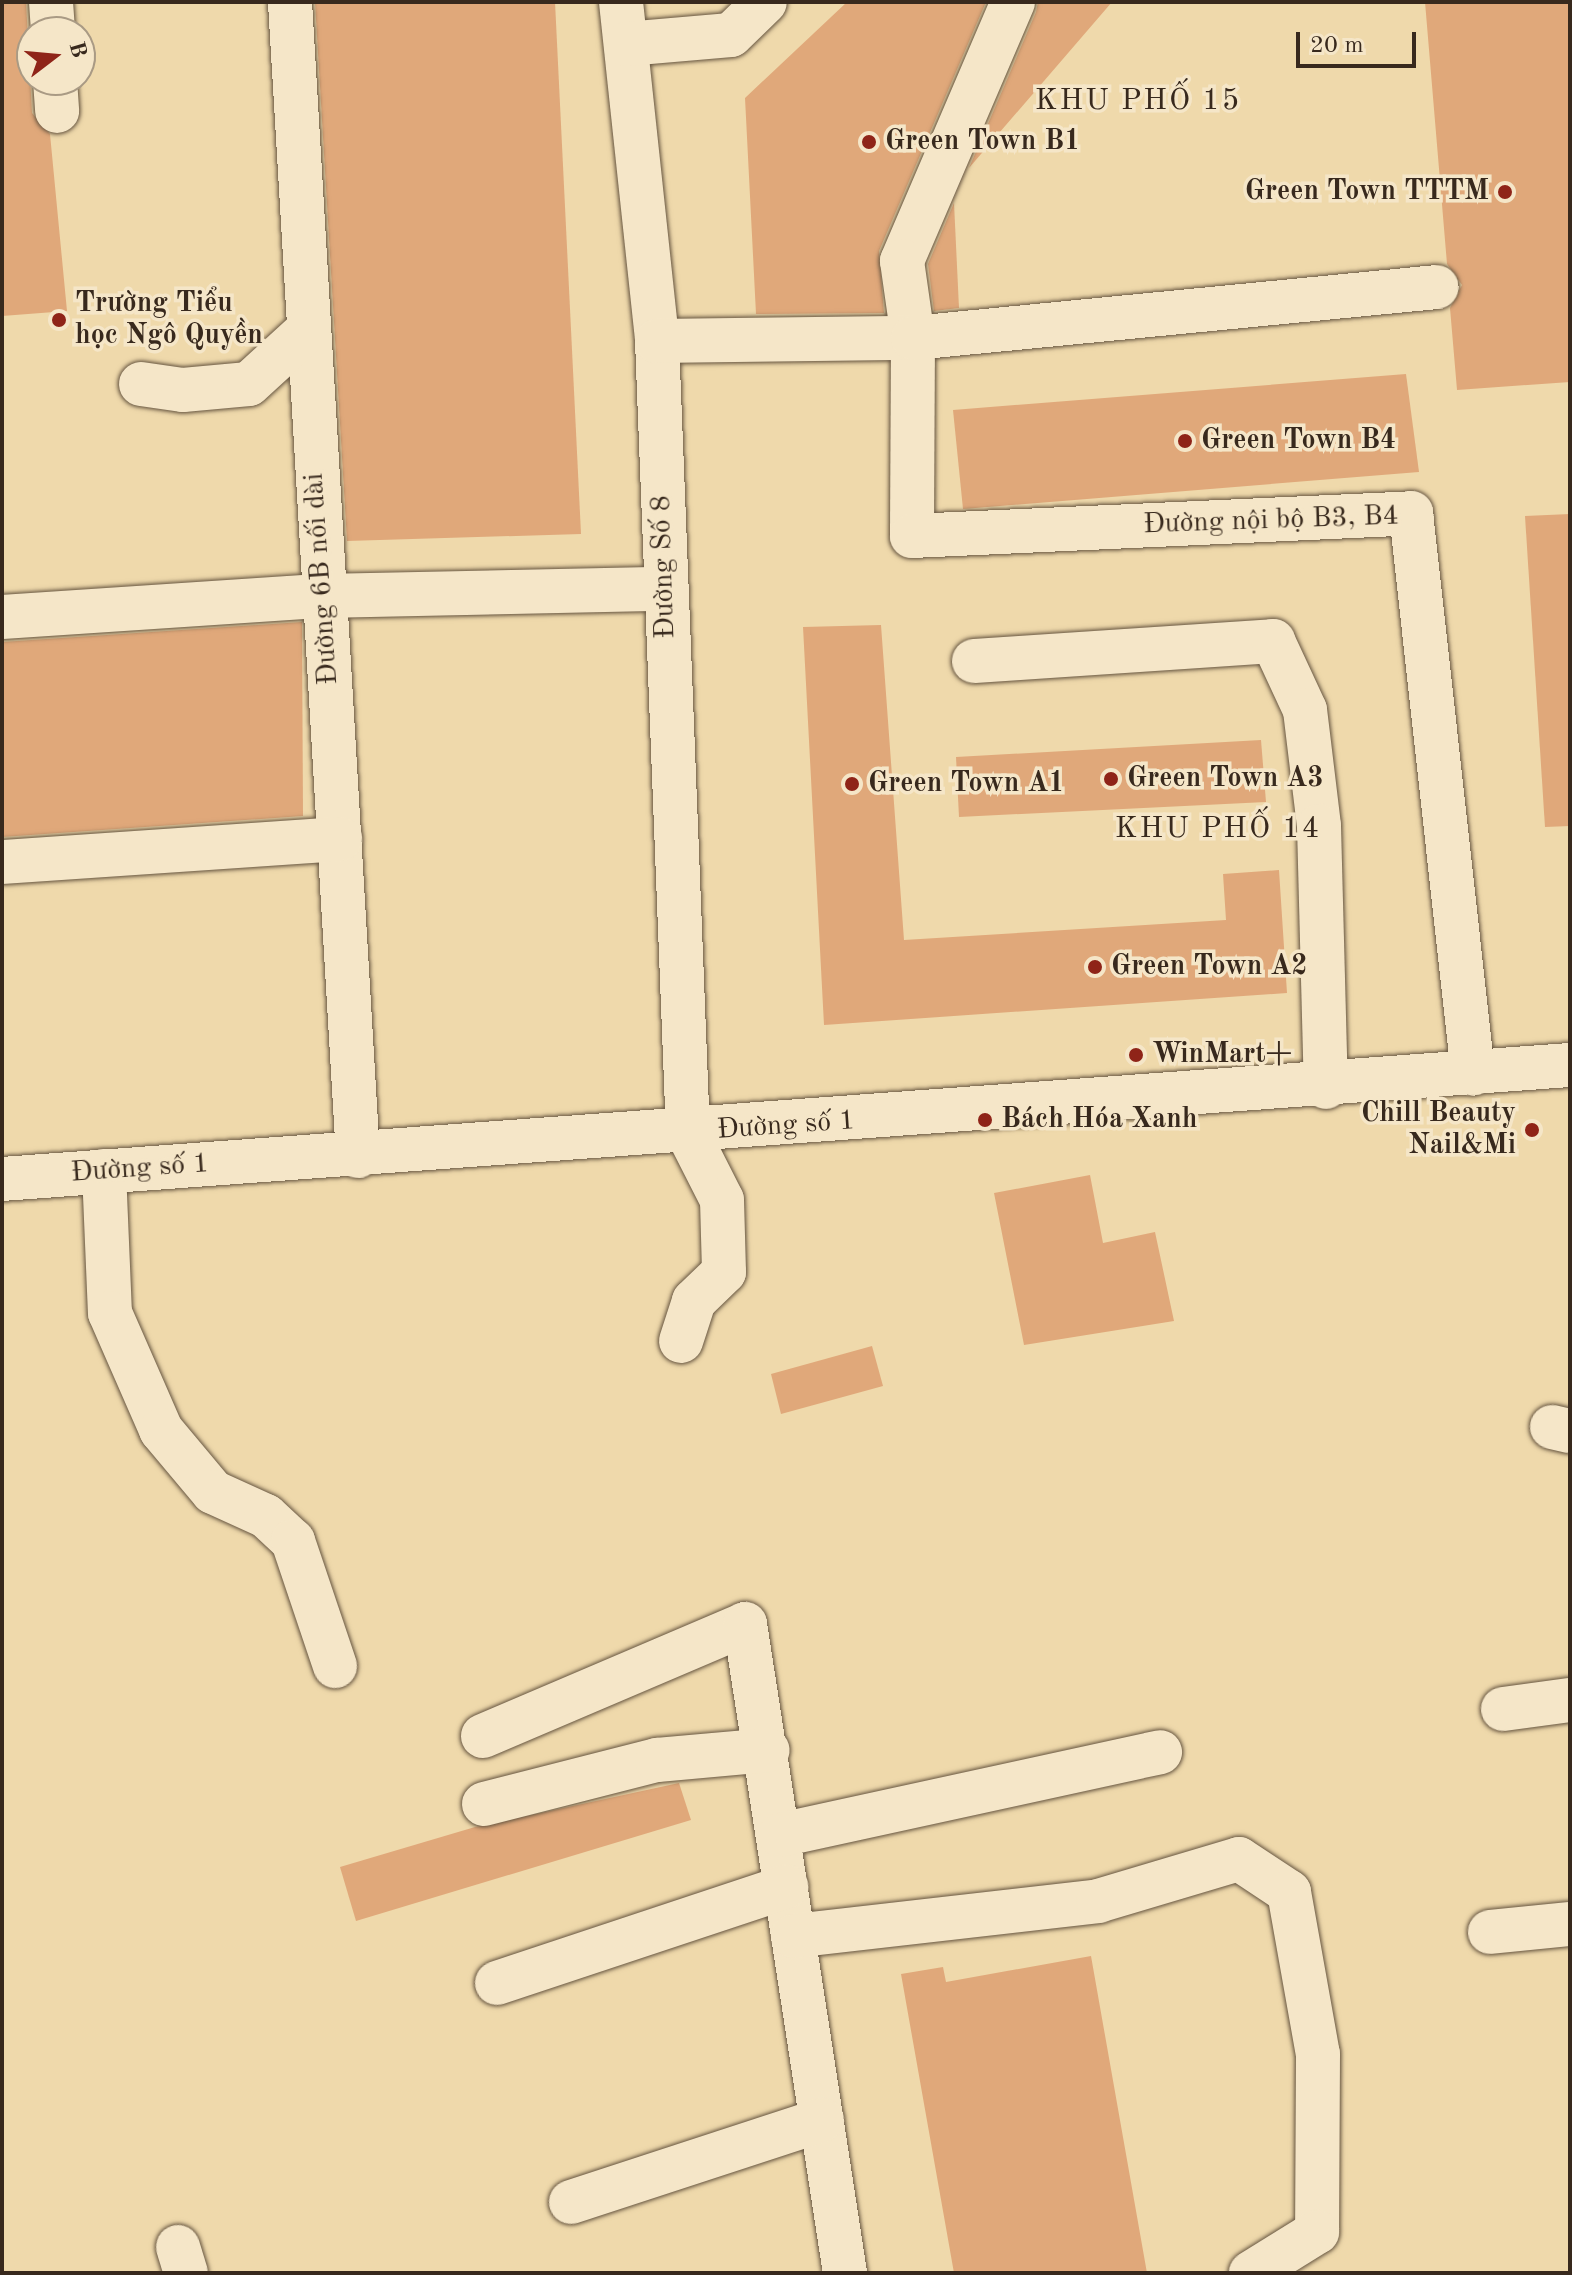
<!DOCTYPE html>
<meta charset="utf-8">
<style>
body{margin:0}
#map{position:relative;width:1572px;height:2275px;overflow:hidden;background:#efd9ab;font-family:"Old Standard TT",serif}
div>[style]{position:absolute}
[style*='--x']{left:calc(var(--x)*1px);top:calc(var(--y)*1px);width:calc(var(--w)*1px);rotate:calc(var(--a)*1deg)}
.building>*{inset:0;background:#e0a87a}
.roads{filter:drop-shadow(0 0 2px #665540) drop-shadow(0 0 2px #665540)}
.minor>*{height:44px;margin:-22px;padding:0 22px;transform-origin:22px;border-radius:22px;background:#f5e6c8}
.dots>*{width:22px;height:22px;translate:-50% -50%;box-sizing:border-box;border:4px solid #f5e6c8;border-radius:50%}
span{translate:-50% -50%;white-space:nowrap;text-align:center;line-height:1.15;-webkit-text-stroke:7px #f5e6c8;paint-order:stroke}
.poi-label{font-size:28px;color:#38291d;font-weight:700}
.left{translate:0 -50%;text-align:left}
.right{translate:-100% -50%;text-align:right}
.street-label{font-size:28px;color:#38291d}
.neighbourhood-label{font-size:30px;color:#38291d;letter-spacing:2px}
.frame{position:absolute;inset:0;border:4px solid #38291d;pointer-events:none}
.north{position:absolute;left:16px;top:16px;width:80px;height:80px;box-sizing:border-box;background:#f5e6c8;border:2px solid #a99a84;border-radius:50%;rotate:74deg;font-size:22px;font-weight:700;line-height:32px;text-align:center;color:#38291d}
.north::after{content:'';display:block;margin:auto;width:28px;height:36px;background:#8f2418;clip-path:polygon(50% 0,100% 100%,50% 72%,0 100%)}
.scale{position:absolute;left:1296px;top:32px;width:120px;height:36px;box-sizing:border-box;border:4px solid #38291d;border-top:0;padding-left:10px;font-size:24px;line-height:28px;white-space:nowrap;color:#38291d;-webkit-text-stroke:6px #f5e6c8;paint-order:stroke}
</style>
<div id="map">
<div class="building">
<i style="clip-path:polygon(2px 2px,26px 2px,32px 113px,50px 134px,67px 311px,2px 316px)"></i>
<i style="clip-path:polygon(315px 2px,555px 2px,581px 534px,347px 541px)"></i>
<i style="clip-path:polygon(847px 2px,986px 2px,879px 251px,884px 313px,756px 314px,745px 98px)"></i>
<i style="clip-path:polygon(1038px 2px,1112px 2px,969px 168px,1036px 12px)"></i>
<i style="clip-path:polygon(1425px 2px,1570px 2px,1570px 382px,1457px 390px,1450px 308px,1462px 285px,1447px 264px)"></i>
<i style="clip-path:polygon(954px 203px,959px 308px,934px 311px,928px 264px)"></i>
<i style="clip-path:polygon(1406px 374px,1419px 472px,963px 509px,953px 410px)"></i>
<i style="clip-path:polygon(1570px 514px,1570px 826px,1545px 827px,1525px 516px)"></i>
<i style="clip-path:polygon(302px 622px,303px 816px,2px 837px,2px 642px)"></i>
<i style="clip-path:polygon(881px 625px,904px 940px,1226px 920px,1223px 874px,1279px 870px,1287px 993px,824px 1025px,803px 627px)"></i>
<i style="clip-path:polygon(1261px 740px,1266px 802px,959px 817px,956px 757px)"></i>
<i style="clip-path:polygon(1090px 1175px,1103px 1243px,1155px 1232px,1174px 1321px,1024px 1345px,994px 1193px)"></i>
<i style="clip-path:polygon(872px 1346px,883px 1386px,781px 1414px,771px 1374px)"></i>
<i style="clip-path:polygon(679px 1783px,691px 1820px,356px 1921px,340px 1867px,475px 1827px)"></i>
<i style="clip-path:polygon(1091px 1956px,1147px 2273px,954px 2273px,901px 1974px,943px 1967px,946px 1982px)"></i>
</div>
<div class="roads">
<div class="minor">
<i style="--x:51;--y:2;--w:30;--a:86"></i>
<i style="--x:290;--y:2;--w:1156;--a:86.63"></i>
<i style="--x:621;--y:2;--w:341;--a:83.9"></i>
<i style="--x:657;--y:341;--w:793;--a:87.76"></i>
<i style="--x:688;--y:1133;--w:75;--a:63.1"></i>
<i style="--x:722;--y:1200;--w:72;--a:88.4"></i>
<i style="--x:724;--y:1272;--w:42;--a:136"></i>
<i style="--x:694;--y:1301;--w:42;--a:108"></i>
<i style="--x:1013;--y:2;--w:282;--a:113.2"></i>
<i style="--x:902;--y:261;--w:78;--a:81.9"></i>
<i style="--x:913;--y:338;--w:198;--a:90.3"></i>
<i style="--x:912;--y:536;--w:500;--a:-2.6"></i>
<i style="--x:1411;--y:513;--w:564;--a:83.69"></i>
<i style="--x:626;--y:44;--w:105;--a:-4.9"></i>
<i style="--x:731;--y:35;--w:47;--a:-44.1"></i>
<i style="--x:55;--y:80;--w:31;--a:86"></i>
<i style="--x:657;--y:341;--w:256;--a:-0.7"></i>
<i style="--x:913;--y:338;--w:526;--a:-5.56"></i>
<i style="--x:141;--y:384;--w:42;--a:8.1"></i>
<i style="--x:183;--y:390;--w:66;--a:-5.2"></i>
<i style="--x:249;--y:384;--w:80;--a:-42.5"></i>
<i style="--x:2;--y:617;--w:321;--a:-3.8"></i>
<i style="--x:322;--y:596;--w:342;--a:-1.2"></i>
<i style="--x:974;--y:661;--w:300;--a:-3.8"></i>
<i style="--x:1273;--y:641;--w:76;--a:65.1"></i>
<i style="--x:1305;--y:710;--w:117;--a:83.1"></i>
<i style="--x:1319;--y:826;--w:261;--a:88.5"></i>
<i style="--x:2;--y:862;--w:339;--a:-3.9"></i>
<i style="--x:104;--y:1171;--w:142;--a:87.6"></i>
<i style="--x:110;--y:1313;--w:128;--a:66.4"></i>
<i style="--x:161;--y:1430;--w:81;--a:50"></i>
<i style="--x:213;--y:1492;--w:58;--a:24.4"></i>
<i style="--x:266;--y:1516;--w:37;--a:43"></i>
<i style="--x:293;--y:1541;--w:132;--a:71.4"></i>
<i style="--x:2;--y:1179;--w:1572;--a:-4.16"></i>
<i style="--x:1552;--y:1427;--w:18;--a:13"></i>
<i style="--x:1503;--y:1709;--w:68;--a:-7.7"></i>
<i style="--x:483;--y:1736;--w:285;--a:-23.1"></i>
<i style="--x:745;--y:1624;--w:657;--a:81.24"></i>
<i style="--x:484;--y:1804;--w:179;--a:-14.3"></i>
<i style="--x:657;--y:1760;--w:111;--a:-5.1"></i>
<i style="--x:780;--y:1835;--w:389;--a:-12.3"></i>
<i style="--x:1490;--y:1932;--w:80;--a:-5.7"></i>
<i style="--x:793;--y:1936;--w:307;--a:-6.5"></i>
<i style="--x:1098;--y:1901;--w:147;--a:-16.6"></i>
<i style="--x:1239;--y:1859;--w:60;--a:33.4"></i>
<i style="--x:1289;--y:1892;--w:165;--a:79.9"></i>
<i style="--x:1318;--y:2054;--w:178;--a:90.3"></i>
<i style="--x:1317;--y:2232;--w:78;--a:148.2"></i>
<i style="--x:497;--y:1983;--w:305;--a:-18.4"></i>
<i style="--x:571;--y:2202;--w:264;--a:-18.1"></i>
<i style="--x:178;--y:2247;--w:27;--a:73"></i>
</div>
</div>
<div class="dots">
<i style="left:869px;top:142px;background:#8f2418"></i>
<i style="left:1505px;top:192px;background:#8f2418"></i>
<i style="left:59px;top:320px;background:#8f2418"></i>
<i style="left:1185px;top:441px;background:#8f2418"></i>
<i style="left:1111px;top:779px;background:#8f2418"></i>
<i style="left:852px;top:784px;background:#8f2418"></i>
<i style="left:1095px;top:967px;background:#8f2418"></i>
<i style="left:1136px;top:1055px;background:#8f2418"></i>
<i style="left:985px;top:1120px;background:#8f2418"></i>
<i style="left:1532px;top:1130px;background:#8f2418"></i>
</div>
<div class="poi-label">
<span class="left" style="left:885px;top:142px">Green Town B1</span>
<span class="right" style="left:1489px;top:192px">Green Town TTTM</span>
<span class="left" style="left:75px;top:320px">Trường Tiểu<br>học Ngô Quyền</span>
<span class="left" style="left:1201px;top:441px">Green Town B4</span>
<span class="left" style="left:1127px;top:779px">Green Town A3</span>
<span class="left" style="left:868px;top:784px">Green Town A1</span>
<span class="left" style="left:1111px;top:967px">Green Town A2</span>
<span class="left" style="left:1152px;top:1055px">WinMart+</span>
<span class="right" style="left:1516px;top:1130px">Chill Beauty<br>Nail&amp;Mi</span>
<span class="left" style="left:1001px;top:1120px">Bách Hóa Xanh</span>
</div>
<div class="street-label">
<span style="left:1271px;top:521px;rotate:-2deg">Đường nội bộ B3, B4</span>
<span style="left:664px;top:567px;rotate:-92deg">Đường Số 8</span>
<span style="left:322px;top:579px;rotate:-94deg">Đường 6B nối dài</span>
<span style="left:786px;top:1126px;rotate:-4deg">Đường số 1</span>
<span style="left:140px;top:1169px;rotate:-4deg">Đường số 1</span>
</div>
<div class="neighbourhood-label">
<span style="left:1138px;top:101px">KHU PHỐ 15</span>
<span style="left:1218px;top:829px">KHU PHỐ 14</span>
</div>
<div class="frame"></div>
<div class="north">B</div>
<div class="scale">20 m</div>
</div>
